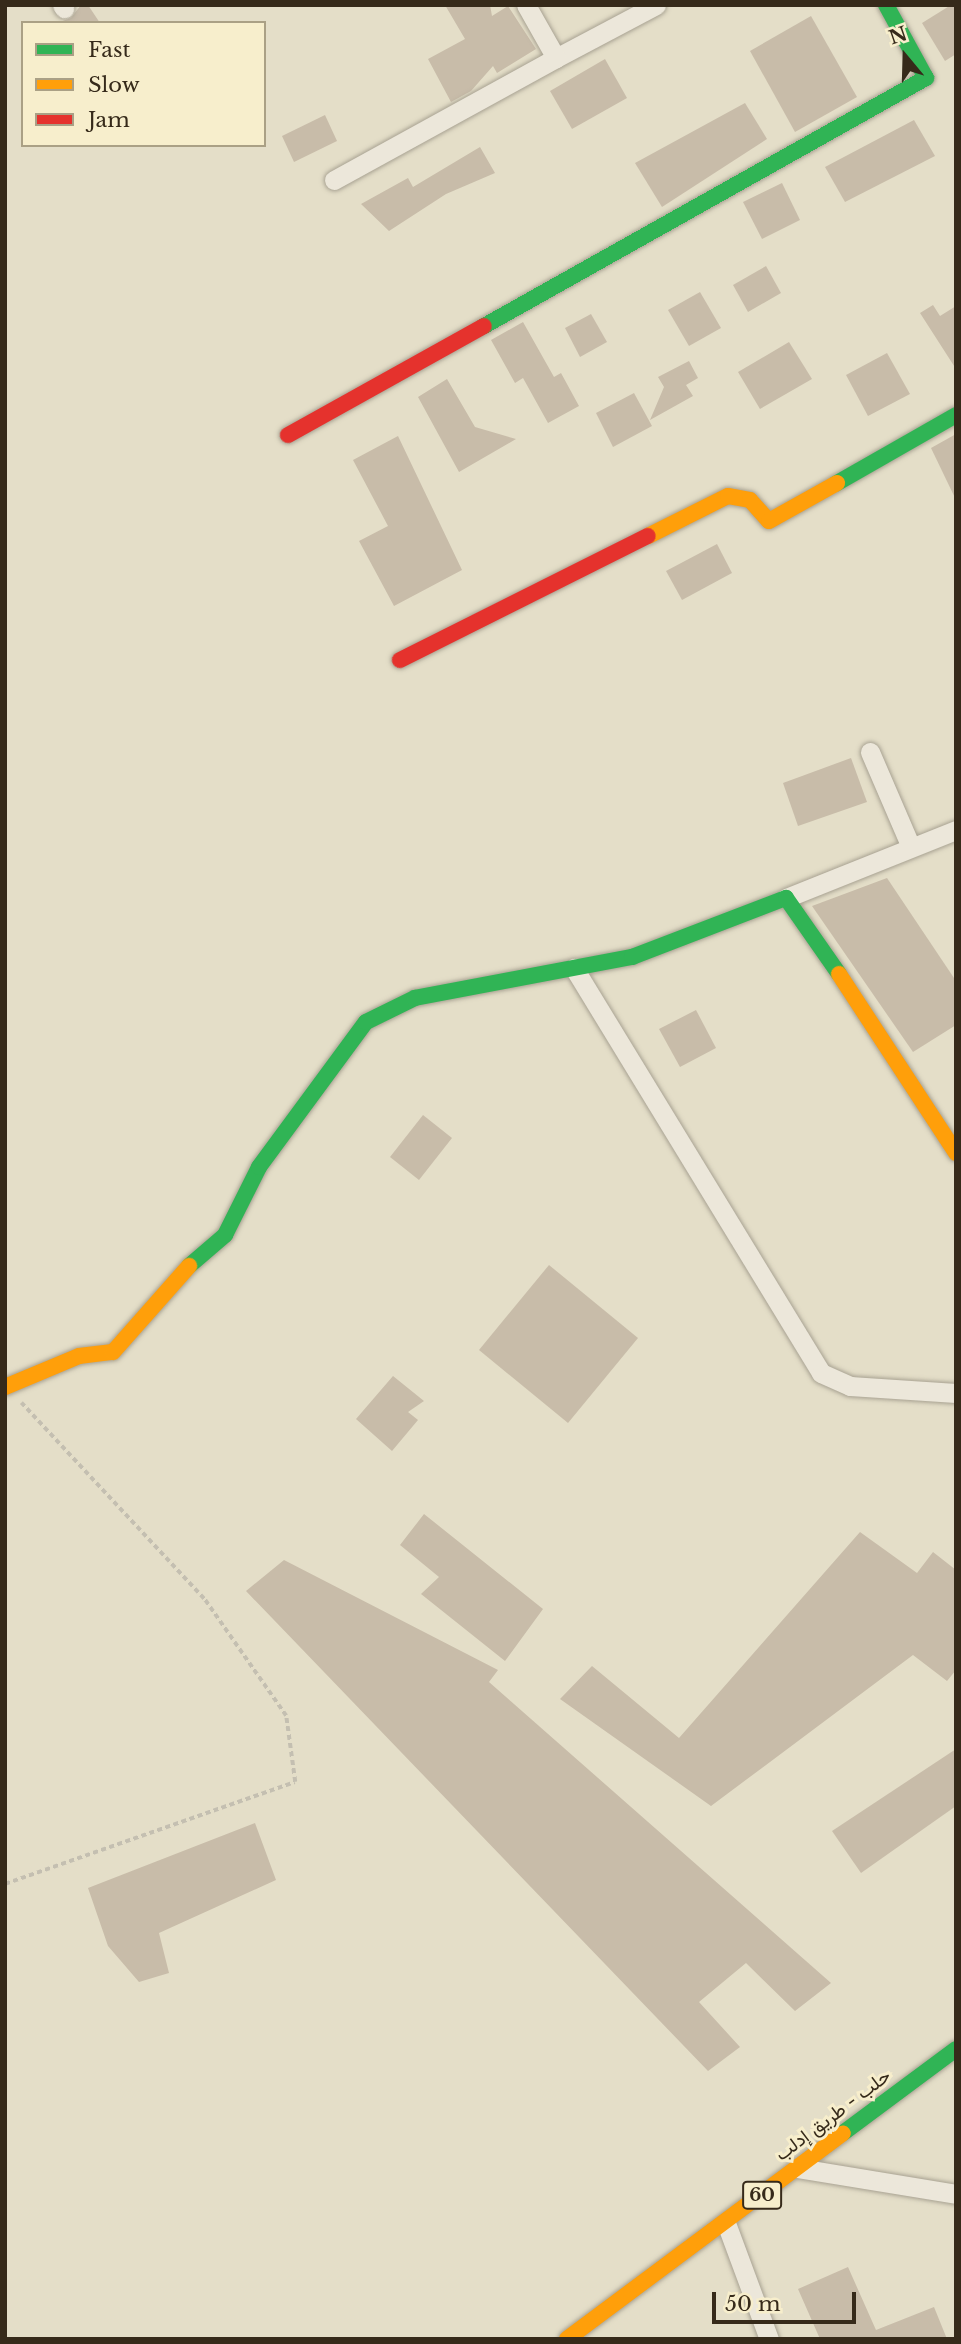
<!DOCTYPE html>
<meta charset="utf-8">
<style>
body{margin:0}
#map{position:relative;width:961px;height:2344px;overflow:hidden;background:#e4dec8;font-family:"Libre Baskerville",Vazirmatn,serif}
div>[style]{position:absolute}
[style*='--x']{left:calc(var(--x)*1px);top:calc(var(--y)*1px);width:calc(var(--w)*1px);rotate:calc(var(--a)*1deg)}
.building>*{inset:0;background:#c8bca9}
.path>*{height:3.5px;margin-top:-1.75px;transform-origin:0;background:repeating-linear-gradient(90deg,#c4bfb1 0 5px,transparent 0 8.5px)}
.roads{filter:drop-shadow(0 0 2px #a8a292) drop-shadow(0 0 2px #a8a292)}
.street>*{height:19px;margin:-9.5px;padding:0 9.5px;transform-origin:9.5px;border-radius:9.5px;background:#ece7da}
.fast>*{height:16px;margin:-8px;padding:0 8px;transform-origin:8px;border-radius:8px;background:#30b455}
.slow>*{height:16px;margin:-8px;padding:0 8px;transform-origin:8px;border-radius:8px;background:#ff9f0a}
.jam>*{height:16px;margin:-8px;padding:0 8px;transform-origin:8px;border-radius:8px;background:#e5322d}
span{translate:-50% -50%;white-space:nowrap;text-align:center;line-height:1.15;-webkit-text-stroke:6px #f7eecc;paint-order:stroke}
.shield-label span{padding:2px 5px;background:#f7eecc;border:2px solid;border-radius:5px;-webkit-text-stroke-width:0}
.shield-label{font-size:18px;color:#362a1a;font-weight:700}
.street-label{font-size:19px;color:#362a1a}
.frame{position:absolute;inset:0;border:7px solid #362a1a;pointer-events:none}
.legend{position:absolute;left:21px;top:21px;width:245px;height:126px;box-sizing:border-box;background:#f7eecc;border:2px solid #aaa085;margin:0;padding:9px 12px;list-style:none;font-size:21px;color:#362a1a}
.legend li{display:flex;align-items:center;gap:14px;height:35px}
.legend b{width:35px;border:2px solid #aaa085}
.north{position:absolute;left:870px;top:21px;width:70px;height:70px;-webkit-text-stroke:5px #f7eecc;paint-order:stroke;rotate:341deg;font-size:19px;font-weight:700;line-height:28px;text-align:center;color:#362a1a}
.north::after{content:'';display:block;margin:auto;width:24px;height:32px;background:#362a1a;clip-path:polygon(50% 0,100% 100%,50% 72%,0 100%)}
.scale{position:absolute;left:712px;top:2292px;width:144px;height:32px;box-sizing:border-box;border:4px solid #362a1a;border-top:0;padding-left:9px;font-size:21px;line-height:24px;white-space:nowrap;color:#362a1a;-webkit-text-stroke:5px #f7eecc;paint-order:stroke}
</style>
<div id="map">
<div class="building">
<i style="clip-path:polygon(81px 5px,88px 5px,100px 23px,57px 23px,71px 18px)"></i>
<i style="clip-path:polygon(445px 5px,490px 5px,492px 16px,508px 6px,536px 49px,497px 73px,493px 66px,471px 91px,451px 102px,428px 59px,465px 39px)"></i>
<i style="clip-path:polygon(951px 5px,956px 5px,956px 54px,945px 61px,922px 23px)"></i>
<i style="clip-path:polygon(811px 16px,857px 97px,795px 132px,750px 51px)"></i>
<i style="clip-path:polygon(605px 59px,627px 98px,572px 129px,550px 91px)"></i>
<i style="clip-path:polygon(745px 103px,767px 139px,662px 207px,635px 163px)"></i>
<i style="clip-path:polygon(325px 115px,337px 141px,294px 162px,282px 136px)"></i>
<i style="clip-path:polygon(914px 120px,935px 156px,845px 202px,825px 167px)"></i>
<i style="clip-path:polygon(480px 147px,495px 173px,446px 194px,389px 231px,361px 204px,408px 178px,413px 187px)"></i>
<i style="clip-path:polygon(782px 183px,800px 220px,762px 239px,743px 202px)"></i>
<i style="clip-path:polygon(766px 266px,781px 293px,748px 312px,733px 285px)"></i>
<i style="clip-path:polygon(700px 292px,721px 328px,689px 346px,668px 310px)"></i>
<i style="clip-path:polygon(933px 305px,940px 316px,956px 306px,956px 369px,920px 313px)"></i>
<i style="clip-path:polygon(591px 314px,607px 342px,580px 357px,565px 328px)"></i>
<i style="clip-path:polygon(523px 322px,554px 377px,561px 373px,579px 406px,548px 423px,523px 378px,515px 383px,491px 340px)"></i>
<i style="clip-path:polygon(789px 342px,812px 379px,760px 409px,738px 372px)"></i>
<i style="clip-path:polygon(887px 353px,910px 394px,868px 416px,846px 375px)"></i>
<i style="clip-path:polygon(689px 361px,698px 378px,686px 385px,693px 396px,650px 420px,664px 387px,658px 377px)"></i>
<i style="clip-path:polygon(447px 379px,475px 427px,516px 439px,459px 472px,418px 397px)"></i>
<i style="clip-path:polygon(634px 393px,652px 426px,613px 447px,596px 413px)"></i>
<i style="clip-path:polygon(956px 434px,956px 500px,931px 448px)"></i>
<i style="clip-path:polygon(398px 436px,462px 570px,394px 606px,359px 541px,388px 526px,353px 460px)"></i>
<i style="clip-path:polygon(717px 544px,732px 573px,682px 600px,666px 571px)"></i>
<i style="clip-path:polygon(851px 758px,867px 802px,798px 826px,783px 783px)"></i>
<i style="clip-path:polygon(887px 878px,956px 981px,956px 1025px,913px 1052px,812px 906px)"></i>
<i style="clip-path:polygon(696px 1010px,716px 1048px,680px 1067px,659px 1029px)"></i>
<i style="clip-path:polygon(423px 1115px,452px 1138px,419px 1180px,390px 1157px)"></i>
<i style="clip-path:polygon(549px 1265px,638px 1338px,568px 1423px,479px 1350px)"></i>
<i style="clip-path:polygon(393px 1376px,424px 1401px,408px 1412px,418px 1420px,392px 1451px,356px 1419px)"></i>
<i style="clip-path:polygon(424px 1514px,543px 1609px,505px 1661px,421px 1594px,439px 1577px,400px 1545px)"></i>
<i style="clip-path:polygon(860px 1532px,917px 1573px,933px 1552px,956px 1570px,956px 1670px,947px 1681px,913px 1655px,711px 1806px,560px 1699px,592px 1666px,679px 1738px)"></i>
<i style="clip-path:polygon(284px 1560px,498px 1670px,489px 1682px,831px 1983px,795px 2011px,746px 1963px,699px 2002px,740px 2047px,708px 2071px,246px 1591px)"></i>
<i style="clip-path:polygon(956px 1749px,956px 1806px,861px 1873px,832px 1831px)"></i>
<i style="clip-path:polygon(255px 1823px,276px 1880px,159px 1933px,169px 1973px,139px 1982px,108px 1946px,88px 1888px)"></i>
<i style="clip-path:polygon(848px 2267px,876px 2330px,934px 2307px,947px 2339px,820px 2339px,798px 2289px)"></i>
</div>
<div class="path">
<i style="--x:5;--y:1884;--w:307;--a:-19.4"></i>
<i style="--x:295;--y:1782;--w:67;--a:-97.8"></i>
<i style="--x:286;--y:1716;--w:143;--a:-125"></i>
<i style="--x:204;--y:1599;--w:268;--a:-133"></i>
</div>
<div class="roads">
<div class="street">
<i style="--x:62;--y:5;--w:4;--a:56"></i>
<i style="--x:556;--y:58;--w:113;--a:-27.9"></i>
<i style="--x:334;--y:180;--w:253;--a:-28.8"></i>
<i style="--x:556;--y:58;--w:61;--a:-119.5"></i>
<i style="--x:870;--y:752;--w:101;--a:66.7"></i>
<i style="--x:786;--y:898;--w:183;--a:-21.8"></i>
<i style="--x:574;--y:968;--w:474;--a:58.6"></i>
<i style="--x:821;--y:1373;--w:32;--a:24"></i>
<i style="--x:850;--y:1386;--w:106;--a:3.8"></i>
<i style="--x:798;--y:2168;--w:160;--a:9.3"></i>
<i style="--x:726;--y:2223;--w:124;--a:69.7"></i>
</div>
<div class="fast">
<i style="--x:484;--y:326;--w:507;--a:-29.3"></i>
<i style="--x:926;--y:78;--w:83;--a:-118.7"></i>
<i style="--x:837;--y:483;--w:137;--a:-29.7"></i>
<i style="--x:189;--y:1266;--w:48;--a:-40.7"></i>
<i style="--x:225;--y:1235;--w:76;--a:-63.4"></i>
<i style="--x:259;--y:1167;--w:180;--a:-53.6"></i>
<i style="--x:366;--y:1022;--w:55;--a:-26.1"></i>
<i style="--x:415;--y:998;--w:221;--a:-10.7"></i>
<i style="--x:632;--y:957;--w:165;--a:-21"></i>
<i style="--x:786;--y:898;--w:93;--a:55.1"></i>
<i style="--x:843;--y:2133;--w:141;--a:-36.6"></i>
</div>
<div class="slow">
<i style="--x:648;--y:536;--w:89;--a:-26.6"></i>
<i style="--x:728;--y:496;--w:22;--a:10"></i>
<i style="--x:750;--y:500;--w:28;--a:48"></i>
<i style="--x:769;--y:521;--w:78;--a:-29.2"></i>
<i style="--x:839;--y:974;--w:214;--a:56.8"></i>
<i style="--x:5;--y:1387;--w:80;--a:-22.7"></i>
<i style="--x:79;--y:1356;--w:34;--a:-7"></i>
<i style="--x:113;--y:1352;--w:115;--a:-48.5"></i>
<i style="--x:567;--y:2339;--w:344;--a:-36.7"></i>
</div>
<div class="jam">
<i style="--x:288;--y:435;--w:224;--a:-29.1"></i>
<i style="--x:400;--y:660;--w:277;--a:-26.6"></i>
</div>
</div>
<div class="shield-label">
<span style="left:762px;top:2195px">60</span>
</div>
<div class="street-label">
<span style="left:833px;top:2115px;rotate:-37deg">حلب - طريق إدلب</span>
</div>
<div class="frame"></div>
<ul class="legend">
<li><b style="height:9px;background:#30b455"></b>Fast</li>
<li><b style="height:9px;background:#ff9f0a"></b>Slow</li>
<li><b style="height:9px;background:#e5322d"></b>Jam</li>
</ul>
<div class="north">N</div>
<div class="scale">50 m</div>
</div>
